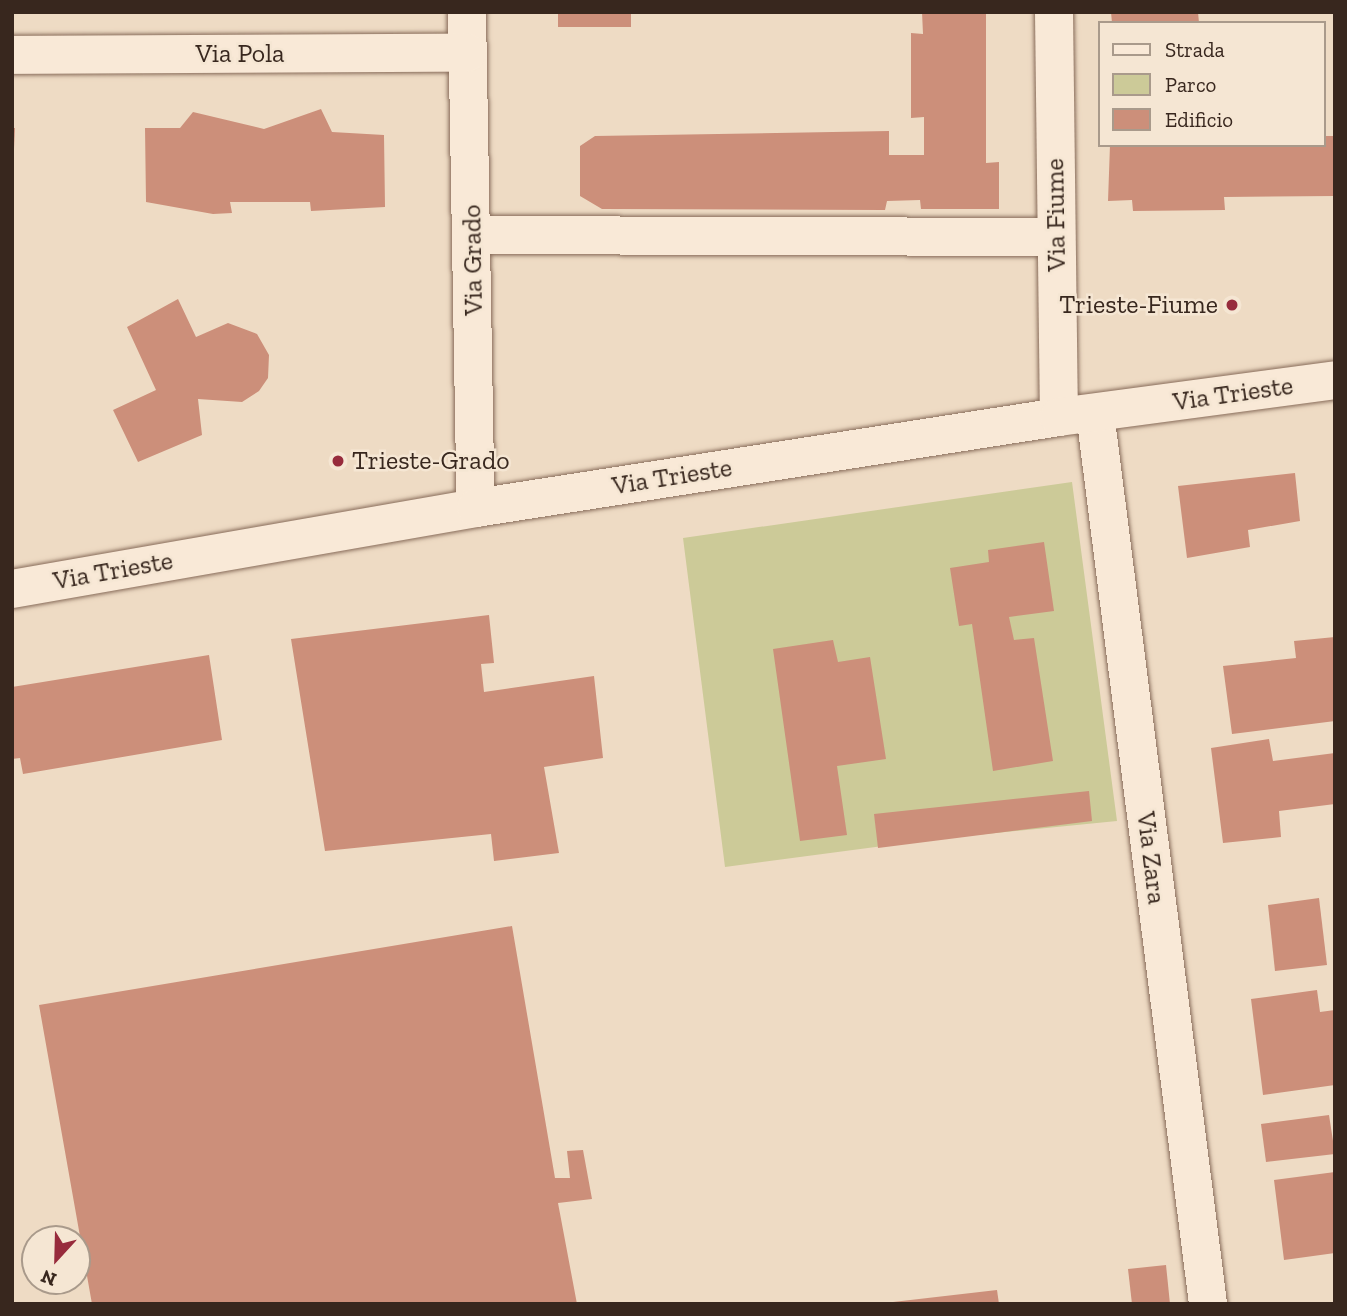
<!DOCTYPE html>
<style>
body{margin:0}
#map{position:relative;width:1347px;height:1316px;overflow:hidden;background:#eedbc4;font-family:"Zilla Slab",serif}
div>[style]{position:absolute}
[style*='--x']{left:calc(var(--x)*1px);top:calc(var(--y)*1px);width:calc(var(--w)*1px);rotate:calc(var(--a)*1deg)}
.green>*{inset:0;background:#ccca98}
.building>*{inset:0;background:#cc8f7a}
.roads{filter:drop-shadow(0 0 2px #886c5a) drop-shadow(0 0 2px #886c5a)}
.minor>*{height:38px;margin:-19px;padding:0 19px;transform-origin:19px;border-radius:19px;background:#f9e9d7}
.tertiary>*{height:38px;margin:-19px;padding:0 19px;transform-origin:19px;border-radius:19px;background:#f9e9d7}
.dots>*{width:19px;height:19px;translate:-50% -50%;box-sizing:border-box;border:4px solid #f5e6d3;border-radius:50%}
span{translate:-50% -50%;white-space:nowrap;text-align:center;line-height:1.15;-webkit-text-stroke:5px #f5e6d3;paint-order:stroke}
.street-label{font-size:26px;color:#38271e}
.poi-label{font-size:26px;color:#38271e}
.right{translate:-100% -50%;text-align:right}
.left{translate:0 -50%;text-align:left}
.frame{position:absolute;inset:0;border:14px solid #38271e;pointer-events:none}
.legend{position:absolute;left:1098px;top:21px;width:228px;height:126px;box-sizing:border-box;background:#f5e6d3;border:2px solid #a99a8b;margin:0;padding:9px 12px;list-style:none;font-size:21px;color:#38271e}
.legend li{display:flex;align-items:center;gap:14px;height:35px}
.legend b{width:35px;border:2px solid #a99a8b}
.north{position:absolute;left:21px;top:1225px;width:70px;height:70px;box-sizing:border-box;background:#f5e6d3;border:2px solid #a99a8b;border-radius:50%;rotate:202deg;font-size:19px;font-weight:700;line-height:28px;text-align:center;color:#38271e}
.north::after{content:'';display:block;margin:auto;width:24px;height:32px;background:#972b3c;clip-path:polygon(50% 0,100% 100%,50% 72%,0 100%)}
</style>
<div id="map">
<div class="green">
<i style="clip-path:polygon(1072px 482px,1117px 821px,936px 839px,725px 867px,683px 538px)"></i>
</div>
<div class="building">
<i style="clip-path:polygon(558px 12px,631px 12px,631px 27px,558px 27px)"></i>
<i style="clip-path:polygon(922px 12px,986px 12px,986px 163px,999px 162px,999px 209px,921px 209px,920px 200px,887px 201px,885px 210px,602px 209px,580px 196px,580px 146px,595px 136px,889px 131px,889px 155px,924px 155px,924px 117px,911px 118px,911px 33px,923px 34px)"></i>
<i style="clip-path:polygon(1111px 12px,1198px 12px,1199px 23px,1112px 23px)"></i>
<i style="clip-path:polygon(321px 109px,332px 132px,384px 135px,385px 207px,311px 211px,310px 202px,230px 202px,232px 213px,213px 214px,146px 202px,145px 128px,180px 128px,193px 112px,264px 129px)"></i>
<i style="clip-path:polygon(12px 128px,15px 128px,12px 190px)"></i>
<i style="clip-path:polygon(1324px 136px,1335px 136px,1335px 196px,1224px 197px,1225px 210px,1133px 211px,1132px 200px,1108px 201px,1110px 145px,1324px 145px)"></i>
<i style="clip-path:polygon(178px 299px,196px 337px,228px 323px,257px 334px,269px 355px,268px 378px,259px 391px,242px 402px,198px 399px,202px 435px,138px 462px,113px 410px,156px 390px,127px 327px)"></i>
<i style="clip-path:polygon(1295px 473px,1300px 521px,1248px 530px,1250px 547px,1187px 558px,1178px 486px)"></i>
<i style="clip-path:polygon(1044px 542px,1054px 611px,1009px 617px,1014px 640px,1034px 638px,1053px 761px,993px 771px,972px 624px,959px 626px,950px 568px,989px 562px,988px 550px)"></i>
<i style="clip-path:polygon(489px 615px,494px 663px,481px 664px,484px 692px,594px 676px,603px 758px,544px 767px,559px 853px,494px 861px,491px 834px,325px 851px,291px 639px)"></i>
<i style="clip-path:polygon(1335px 637px,1335px 721px,1232px 734px,1223px 666px,1296px 658px,1294px 641px)"></i>
<i style="clip-path:polygon(833px 640px,838px 662px,870px 657px,886px 759px,837px 766px,847px 835px,800px 841px,773px 649px)"></i>
<i style="clip-path:polygon(209px 655px,222px 740px,23px 774px,20px 758px,12px 759px,12px 687px)"></i>
<i style="clip-path:polygon(1269px 739px,1273px 761px,1335px 753px,1335px 804px,1279px 811px,1281px 837px,1223px 843px,1211px 748px)"></i>
<i style="clip-path:polygon(1089px 791px,1092px 821px,878px 848px,874px 814px)"></i>
<i style="clip-path:polygon(1319px 898px,1327px 965px,1275px 971px,1268px 905px)"></i>
<i style="clip-path:polygon(512px 926px,555px 1178px,570px 1178px,567px 1151px,583px 1150px,592px 1199px,558px 1203px,577px 1304px,92px 1304px,39px 1005px)"></i>
<i style="clip-path:polygon(1317px 990px,1320px 1012px,1335px 1010px,1335px 1085px,1263px 1095px,1251px 999px)"></i>
<i style="clip-path:polygon(1329px 1115px,1335px 1154px,1266px 1162px,1261px 1124px)"></i>
<i style="clip-path:polygon(1335px 1172px,1335px 1253px,1284px 1260px,1274px 1180px)"></i>
<i style="clip-path:polygon(1166px 1265px,1170px 1304px,1132px 1304px,1128px 1269px)"></i>
<i style="clip-path:polygon(997px 1290px,999px 1304px,893px 1304px,893px 1302px)"></i>
</div>
<div class="roads">
<div class="minor">
<i style="--x:467;--y:12;--w:496;--a:89"></i>
<i style="--x:1054;--y:12;--w:405;--a:89.3"></i>
<i style="--x:12;--y:55;--w:455;--a:-0.3"></i>
<i style="--x:473;--y:235;--w:583;--a:0.2"></i>
<i style="--x:1095;--y:413;--w:898;--a:82.77"></i>
</div>
<div class="tertiary">
<i style="--x:12;--y:589;--w:471;--a:-9.9"></i>
<i style="--x:476;--y:508;--w:590;--a:-8.87"></i>
<i style="--x:1059;--y:417;--w:278;--a:-7.6"></i>
</div>
</div>
<div class="dots">
<i style="left:1232px;top:305px;background:#972b3c"></i>
<i style="left:338px;top:461px;background:#972b3c"></i>
</div>
<div class="street-label">
<span style="left:240px;top:54px">Via Pola</span>
<span style="left:1056px;top:215px;rotate:-91deg">Via Fiume</span>
<span style="left:473px;top:260px;rotate:-91deg">Via Grado</span>
<span style="left:1233px;top:394px;rotate:-8deg">Via Trieste</span>
<span style="left:672px;top:477px;rotate:-9deg">Via Trieste</span>
<span style="left:113px;top:571px;rotate:-10deg">Via Trieste</span>
<span style="left:1151px;top:858px;rotate:83deg">Via Zara</span>
</div>
<div class="poi-label">
<span class="right" style="left:1218px;top:305px">Trieste-Fiume</span>
<span class="left" style="left:352px;top:461px">Trieste-Grado</span>
</div>
<div class="frame"></div>
<ul class="legend">
<li><b style="height:9px;background:#f9e9d7"></b>Strada</li>
<li><b style="height:19px;background:#ccca98"></b>Parco</li>
<li><b style="height:19px;background:#cc8f7a"></b>Edificio</li>
</ul>
<div class="north">N</div>
</div>
